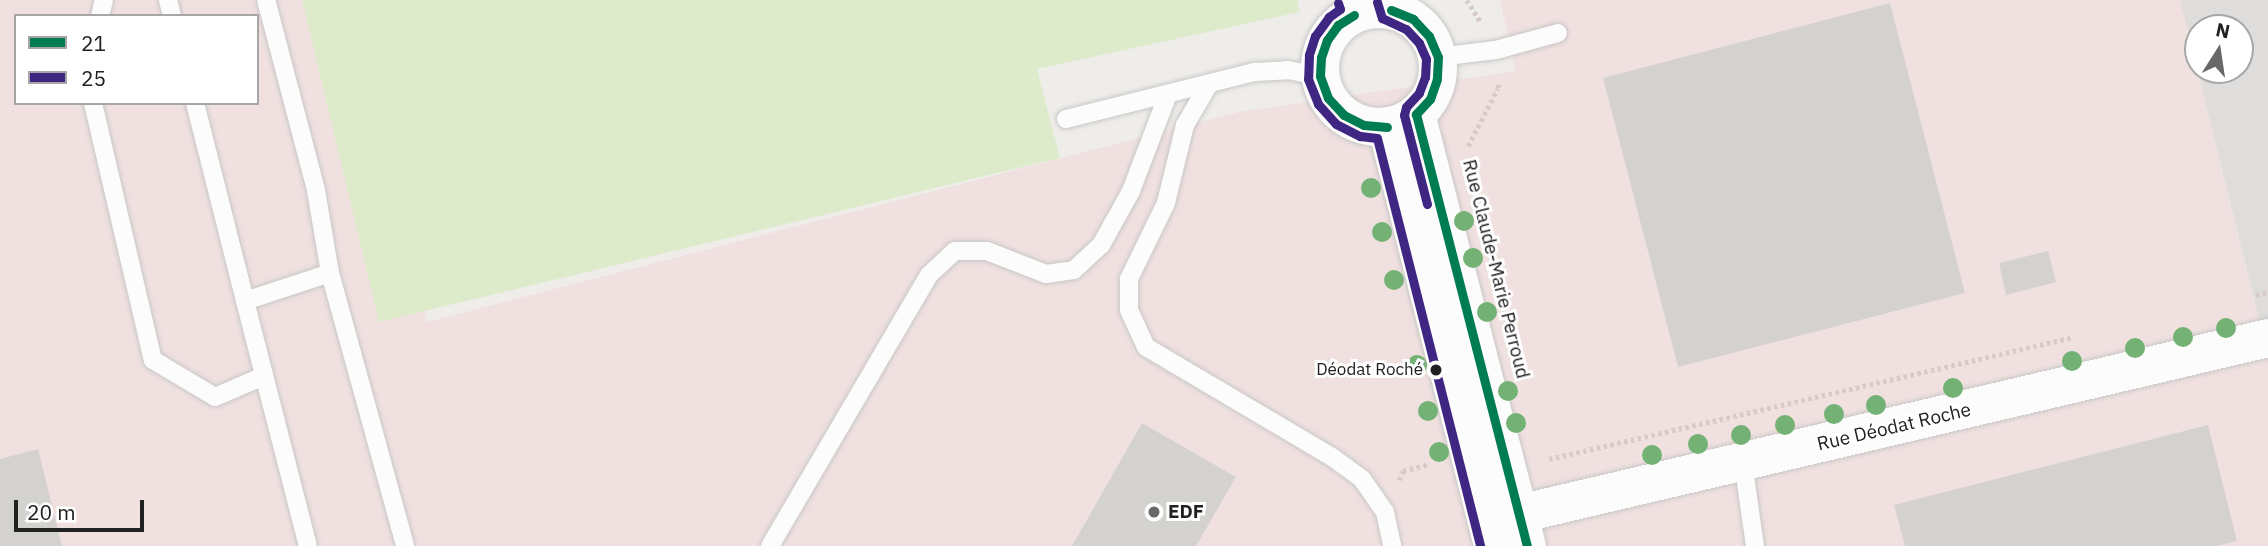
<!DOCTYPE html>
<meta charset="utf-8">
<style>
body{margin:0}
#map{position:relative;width:2268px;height:546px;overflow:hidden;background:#efedea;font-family:"IBM Plex Sans",sans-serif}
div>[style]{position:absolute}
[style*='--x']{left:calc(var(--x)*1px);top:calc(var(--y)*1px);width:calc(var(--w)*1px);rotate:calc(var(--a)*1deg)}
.residential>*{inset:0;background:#dedddb}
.commercial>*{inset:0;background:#f0e1e0}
.grass>*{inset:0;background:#ddebca}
.building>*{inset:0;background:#d4d2cf}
.path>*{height:4.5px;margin-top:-2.25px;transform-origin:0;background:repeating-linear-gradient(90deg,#d8cac8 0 3.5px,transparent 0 7px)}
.roads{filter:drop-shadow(0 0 2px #c8c7c6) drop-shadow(0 0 2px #c8c7c6)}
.service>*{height:18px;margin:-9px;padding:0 9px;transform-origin:9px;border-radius:9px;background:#fdfcfc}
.tertiary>*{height:38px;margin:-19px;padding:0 19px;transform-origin:19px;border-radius:19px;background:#fdfcfc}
.tertiary>.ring{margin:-19px;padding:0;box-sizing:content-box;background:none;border:38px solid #fdfcfc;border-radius:50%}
.bus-1>*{height:9px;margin:-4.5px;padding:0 4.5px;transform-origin:4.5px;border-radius:4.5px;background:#007c52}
.bus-2>*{height:9px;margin:-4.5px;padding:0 4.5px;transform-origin:4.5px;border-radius:4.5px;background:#3f2682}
.trees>*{width:20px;height:20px;margin:-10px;border-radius:50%;background:#73b174}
.dots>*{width:19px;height:19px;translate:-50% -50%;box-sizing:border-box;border:4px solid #fff;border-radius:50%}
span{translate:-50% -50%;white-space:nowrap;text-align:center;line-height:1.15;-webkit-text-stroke:6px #fff;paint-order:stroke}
.bus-label{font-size:17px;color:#212121}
.right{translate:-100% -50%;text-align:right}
.street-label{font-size:19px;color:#212121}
.poi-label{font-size:19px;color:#212121;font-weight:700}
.left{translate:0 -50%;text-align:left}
.legend{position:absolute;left:14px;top:14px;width:245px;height:91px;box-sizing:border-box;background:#fff;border:2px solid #a6a6a6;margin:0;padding:9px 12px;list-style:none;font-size:21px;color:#212121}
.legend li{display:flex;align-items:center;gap:14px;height:35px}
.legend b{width:35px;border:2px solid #a6a6a6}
.north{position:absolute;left:2184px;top:14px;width:70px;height:70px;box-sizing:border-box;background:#fff;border:2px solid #a6a6a6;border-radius:50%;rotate:12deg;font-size:19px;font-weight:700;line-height:28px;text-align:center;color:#212121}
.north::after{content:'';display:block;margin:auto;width:24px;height:32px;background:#696867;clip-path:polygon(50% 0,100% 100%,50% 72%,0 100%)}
.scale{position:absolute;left:14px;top:500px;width:130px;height:32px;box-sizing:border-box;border:4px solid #212121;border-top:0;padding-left:9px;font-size:21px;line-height:24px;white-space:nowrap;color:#212121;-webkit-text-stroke:5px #fff;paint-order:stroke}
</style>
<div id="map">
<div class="residential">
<i style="clip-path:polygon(evenodd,2180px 0,2268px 0,2268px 356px,2180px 0,2198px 28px,2240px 28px,2240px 70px,2198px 70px,2198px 28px)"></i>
</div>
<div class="commercial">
<i style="clip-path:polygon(evenodd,0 0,342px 0,427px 322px,1239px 112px,1516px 71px,1500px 0,2180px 0,2268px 356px,2268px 546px,0 546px,0 0,16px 16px,257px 16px,257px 103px,16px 103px,16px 16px)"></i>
</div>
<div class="grass">
<i style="clip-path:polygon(302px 0,1297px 0,1300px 12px,1037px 69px,1060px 158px,379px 322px)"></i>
</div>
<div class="building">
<i style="clip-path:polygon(1890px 3px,1965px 293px,1678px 367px,1603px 78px)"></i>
<i style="clip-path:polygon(2048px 251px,2056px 282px,2006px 295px,1999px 263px)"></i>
<i style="clip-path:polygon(1142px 423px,1236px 477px,1196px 546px,1072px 546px)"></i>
<i style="clip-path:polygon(2208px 425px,2237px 541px,2217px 546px,1905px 546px,1894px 505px)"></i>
<i style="clip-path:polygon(38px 449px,62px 546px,0 546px,0 459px)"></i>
</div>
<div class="path">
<i style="--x:1467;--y:0;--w:25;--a:58"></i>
<i style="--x:1468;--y:146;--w:65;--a:-62.7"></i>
<i style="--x:1498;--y:88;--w:6;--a:-90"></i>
<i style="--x:2256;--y:295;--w:12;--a:-14"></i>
<i style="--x:1549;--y:459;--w:539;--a:-13.08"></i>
<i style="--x:1399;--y:480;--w:10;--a:-66"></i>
<i style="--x:1403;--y:471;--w:27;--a:-15"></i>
</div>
<div class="roads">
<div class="service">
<i style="--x:168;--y:0;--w:16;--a:76"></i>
<i style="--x:100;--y:16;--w:16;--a:-76"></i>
<i style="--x:1438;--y:57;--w:58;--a:-6.9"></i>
<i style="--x:1496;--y:50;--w:64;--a:-15.3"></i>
<i style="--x:1209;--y:84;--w:48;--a:120.3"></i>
<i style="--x:1185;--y:125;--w:80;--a:103.7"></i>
<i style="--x:1166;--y:203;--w:85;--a:116"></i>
<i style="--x:1129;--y:279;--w:31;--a:90"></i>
<i style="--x:1129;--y:310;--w:41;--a:65.3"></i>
<i style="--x:1146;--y:347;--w:216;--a:30.6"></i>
<i style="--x:1332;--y:457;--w:37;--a:36"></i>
<i style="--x:1362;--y:479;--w:40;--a:55.1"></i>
<i style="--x:1385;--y:512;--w:35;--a:78"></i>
<i style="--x:93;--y:103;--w:264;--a:76.9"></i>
<i style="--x:153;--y:360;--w:72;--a:30.8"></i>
<i style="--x:215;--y:397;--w:53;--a:-23.2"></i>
<i style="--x:195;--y:103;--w:204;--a:75.8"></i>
<i style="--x:245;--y:301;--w:89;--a:-18.2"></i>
<i style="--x:330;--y:273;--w:84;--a:-99.6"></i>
<i style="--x:316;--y:190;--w:196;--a:-104.7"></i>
<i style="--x:1066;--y:119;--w:195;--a:-14"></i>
<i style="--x:1255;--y:72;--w:33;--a:-3"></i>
<i style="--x:1288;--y:70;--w:33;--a:11"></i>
<i style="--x:330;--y:273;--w:283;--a:74.6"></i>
<i style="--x:245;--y:301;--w:253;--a:75.6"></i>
<i style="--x:1743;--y:462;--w:85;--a:81.9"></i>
<i style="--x:770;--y:546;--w:314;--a:-59.6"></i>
<i style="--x:929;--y:275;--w:35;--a:-43"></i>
<i style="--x:955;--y:251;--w:32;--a:0"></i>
<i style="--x:987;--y:251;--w:63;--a:21.3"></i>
<i style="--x:1046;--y:274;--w:28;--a:-8"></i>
<i style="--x:1074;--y:270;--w:37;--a:-43"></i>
<i style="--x:1101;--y:245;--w:62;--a:-60.9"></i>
<i style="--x:1131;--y:191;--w:104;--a:-69.1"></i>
</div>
<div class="tertiary">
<i class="ring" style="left:1320px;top:9px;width:80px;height:80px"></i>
<i style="--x:1416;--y:114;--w:446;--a:75.6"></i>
<i style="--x:1387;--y:127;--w:432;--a:75.8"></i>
<i style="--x:1519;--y:514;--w:769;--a:-13.22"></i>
</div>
</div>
<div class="bus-1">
<i style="--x:1391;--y:10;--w:24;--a:22"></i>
<i style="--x:1413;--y:19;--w:23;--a:47"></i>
<i style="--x:1429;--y:36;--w:23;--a:67"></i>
<i style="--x:1438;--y:57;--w:22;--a:93"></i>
<i style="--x:1437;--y:79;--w:21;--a:109"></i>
<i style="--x:1430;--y:99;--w:21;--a:133"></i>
<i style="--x:1354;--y:15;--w:19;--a:148"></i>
<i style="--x:1338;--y:25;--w:19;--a:126"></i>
<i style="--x:1327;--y:40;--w:18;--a:109"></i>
<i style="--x:1321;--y:57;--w:19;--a:93"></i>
<i style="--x:1320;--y:76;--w:23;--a:70"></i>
<i style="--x:1328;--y:98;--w:23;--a:47"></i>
<i style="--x:1344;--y:115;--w:22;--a:27"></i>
<i style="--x:1364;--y:125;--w:23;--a:5"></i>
<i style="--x:1416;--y:114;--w:446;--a:75.6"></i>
</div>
<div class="bus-2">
<i style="--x:1377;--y:2;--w:17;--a:73"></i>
<i style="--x:1382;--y:18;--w:26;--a:25"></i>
<i style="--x:1406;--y:29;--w:19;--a:47"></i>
<i style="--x:1419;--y:43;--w:17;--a:66"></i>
<i style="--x:1426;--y:59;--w:18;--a:93"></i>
<i style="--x:1425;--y:77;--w:17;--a:111"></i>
<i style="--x:1419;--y:93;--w:19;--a:133"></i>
<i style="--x:1406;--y:107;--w:8;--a:104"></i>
<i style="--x:1404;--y:115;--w:92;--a:75.5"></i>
<i style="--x:1338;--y:3;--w:6;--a:72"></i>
<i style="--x:1340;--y:9;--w:14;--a:144"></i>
<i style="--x:1329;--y:17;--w:24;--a:126"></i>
<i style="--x:1315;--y:36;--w:20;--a:108"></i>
<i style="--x:1309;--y:55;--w:24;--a:92"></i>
<i style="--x:1308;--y:79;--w:27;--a:68"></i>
<i style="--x:1318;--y:104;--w:27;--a:48"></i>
<i style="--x:1336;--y:124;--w:27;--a:27"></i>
<i style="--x:1360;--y:136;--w:17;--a:7"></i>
<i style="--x:1377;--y:138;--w:421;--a:75.8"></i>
</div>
<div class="trees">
<i style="left:1371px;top:188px"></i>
<i style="left:1464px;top:221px"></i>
<i style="left:1382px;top:232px"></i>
<i style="left:1473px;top:258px"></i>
<i style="left:1394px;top:280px"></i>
<i style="left:1487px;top:312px"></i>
<i style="left:2226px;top:328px"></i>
<i style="left:2183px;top:337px"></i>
<i style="left:2135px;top:348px"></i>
<i style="left:2072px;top:361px"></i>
<i style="left:1417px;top:365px"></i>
<i style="left:1953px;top:388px"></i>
<i style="left:1508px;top:391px"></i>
<i style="left:1876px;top:405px"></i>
<i style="left:1428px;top:411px"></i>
<i style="left:1834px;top:414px"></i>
<i style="left:1516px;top:423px"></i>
<i style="left:1785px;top:425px"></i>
<i style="left:1741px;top:435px"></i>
<i style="left:1698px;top:444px"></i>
<i style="left:1439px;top:452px"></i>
<i style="left:1652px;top:455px"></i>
</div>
<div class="dots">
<i style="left:1436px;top:370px;background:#212121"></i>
<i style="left:1154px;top:512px;background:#696867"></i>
</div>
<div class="bus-label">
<span class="right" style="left:1423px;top:370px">Déodat Roché</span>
</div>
<div class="street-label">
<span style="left:1496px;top:269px;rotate:76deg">Rue Claude-Marie Perroud</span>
<span style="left:1894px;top:427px;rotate:-13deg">Rue Déodat Roche</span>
</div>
<div class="poi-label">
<span class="left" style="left:1168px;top:512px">EDF</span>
</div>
<ul class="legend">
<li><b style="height:9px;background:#007c52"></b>21</li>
<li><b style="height:9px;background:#3f2682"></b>25</li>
</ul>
<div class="north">N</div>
<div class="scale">20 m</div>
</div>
